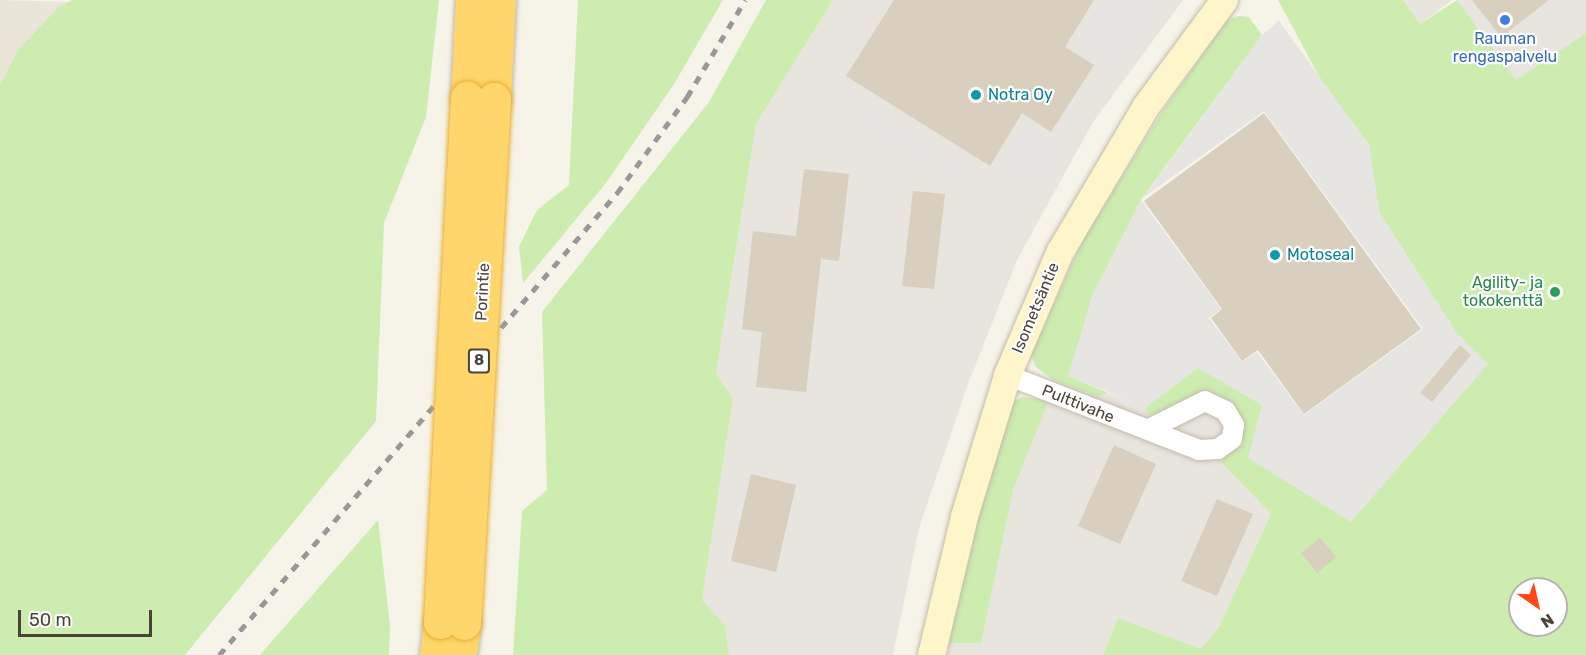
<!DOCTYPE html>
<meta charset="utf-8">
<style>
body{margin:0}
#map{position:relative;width:1586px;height:655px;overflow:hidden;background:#f6f3e9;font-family:Rubik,sans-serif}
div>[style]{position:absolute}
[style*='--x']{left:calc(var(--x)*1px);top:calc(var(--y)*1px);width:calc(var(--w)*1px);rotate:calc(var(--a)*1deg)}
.residential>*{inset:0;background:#eae5d7}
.industrial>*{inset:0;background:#e8e4de}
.green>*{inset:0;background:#cdecb0}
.parking>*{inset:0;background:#e7e5e1}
.building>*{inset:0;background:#d8cfbe}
.roads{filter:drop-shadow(0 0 2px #c2bbab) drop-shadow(0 0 2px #c2bbab)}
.street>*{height:20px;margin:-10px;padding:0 10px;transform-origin:10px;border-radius:10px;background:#fff}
.secondary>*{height:27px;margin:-13.5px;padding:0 13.5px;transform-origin:13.5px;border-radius:13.5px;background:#fff5ca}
.highway>*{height:33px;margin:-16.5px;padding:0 16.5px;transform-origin:16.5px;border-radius:16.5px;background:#ffd66b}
.rail>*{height:4.5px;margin-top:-2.25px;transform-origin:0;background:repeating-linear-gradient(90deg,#989898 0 8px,transparent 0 16px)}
.bridges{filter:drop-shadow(0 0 2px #e8af31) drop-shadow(0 0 2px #e8af31)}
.highway-bridge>*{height:33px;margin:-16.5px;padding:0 16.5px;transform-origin:16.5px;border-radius:16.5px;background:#ffd66b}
.dots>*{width:16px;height:16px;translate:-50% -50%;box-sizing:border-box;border:3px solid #fff;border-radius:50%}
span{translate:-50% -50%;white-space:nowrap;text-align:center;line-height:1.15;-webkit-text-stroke:4.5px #fff;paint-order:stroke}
.shield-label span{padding:2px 4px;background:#fff;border:2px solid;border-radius:4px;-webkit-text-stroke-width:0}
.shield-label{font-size:15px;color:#4a4437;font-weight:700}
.shop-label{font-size:16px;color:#366cbe}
.culture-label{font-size:16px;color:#0d838f}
.left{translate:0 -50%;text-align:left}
.leisure-label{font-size:16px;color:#27864d}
.right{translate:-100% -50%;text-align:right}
.street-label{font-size:16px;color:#4a4437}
.north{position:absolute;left:1508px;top:577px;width:60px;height:60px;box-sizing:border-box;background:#fff;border:2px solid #b7b4af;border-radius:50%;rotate:146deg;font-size:16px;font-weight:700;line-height:24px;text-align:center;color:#4a4437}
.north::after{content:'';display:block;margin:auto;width:21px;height:27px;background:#ff4717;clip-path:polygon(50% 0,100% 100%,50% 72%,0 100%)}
.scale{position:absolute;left:18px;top:610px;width:134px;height:27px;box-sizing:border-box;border:3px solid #4a4437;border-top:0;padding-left:8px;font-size:18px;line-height:21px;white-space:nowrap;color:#4a4437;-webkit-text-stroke:4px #fff;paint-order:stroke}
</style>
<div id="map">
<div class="residential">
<i style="clip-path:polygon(0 0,72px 2px,18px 50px,0 85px)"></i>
</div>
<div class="industrial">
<i style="clip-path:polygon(833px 0,1183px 0,1093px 122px,1017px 260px,966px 389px,919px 528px,893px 655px,729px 655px,725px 625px,702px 600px,733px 398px,716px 373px,756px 124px)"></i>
<i style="clip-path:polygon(1403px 0,1452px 0,1420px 24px)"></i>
<i style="clip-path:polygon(1457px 0,1586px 0,1586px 33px,1516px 80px)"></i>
<i style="clip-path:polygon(1198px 367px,1262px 405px,1271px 514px,1219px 627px,1201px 649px,1118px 618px,1103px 655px,948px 655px,949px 643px,981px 642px,1014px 487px,1053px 380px,1098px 397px,1108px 393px,1146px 406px)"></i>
</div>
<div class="green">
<i style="clip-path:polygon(72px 0,439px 0,426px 117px,384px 223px,376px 421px,185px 655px,0 655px,0 85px,18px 50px,59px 7px)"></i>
<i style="clip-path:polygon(578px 0,723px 0,674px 84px,606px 183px,523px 283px,519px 247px,537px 210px,569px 185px)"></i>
<i style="clip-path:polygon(766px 0,833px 0,756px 124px,716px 373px,733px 398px,702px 600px,725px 625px,729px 655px,513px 655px,522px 511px,547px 490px,542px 312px,709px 102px)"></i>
<i style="clip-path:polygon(evenodd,1278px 0,1403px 0,1420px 24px,1457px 0,1516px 80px,1586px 33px,1586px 655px,1103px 655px,1118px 618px,1201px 649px,1219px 627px,1271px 514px,1221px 462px,1238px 436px,1241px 420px,1237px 409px,1221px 399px,1154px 415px,1147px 414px,1146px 407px,1198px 367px,1262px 405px,1249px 458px,1488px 365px,1456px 332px,1379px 212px,1369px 145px,1320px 78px,1278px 0,1520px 589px,1556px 589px,1556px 625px,1520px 625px,1520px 589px)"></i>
<i style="clip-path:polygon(1239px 16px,1249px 17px,1262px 35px,1141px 200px,1092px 297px,1069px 376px,1108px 393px,1098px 397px,1053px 380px,1035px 366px,1031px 354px,1084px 238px,1162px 112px,1227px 20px)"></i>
<i style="clip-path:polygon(1022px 397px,1046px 400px,1046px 408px,1014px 487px,981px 643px,949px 643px,957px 587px,1010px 403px)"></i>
<i style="clip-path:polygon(378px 520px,390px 626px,389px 655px,260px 655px)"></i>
</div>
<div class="parking">
<i style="clip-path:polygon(865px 0,875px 4px,823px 83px,815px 79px)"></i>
<i style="clip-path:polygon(1104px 0,1169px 0,1123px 68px,1077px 42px)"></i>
<i style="clip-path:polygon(1279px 21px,1369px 145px,1379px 212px,1456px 332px,1488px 364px,1351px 522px,1248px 458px,1262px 405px,1198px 368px,1146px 407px,1068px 376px,1092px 297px,1141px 200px,1221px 309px,1209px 318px,1242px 362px,1257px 352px,1304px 415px,1423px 329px,1264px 111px,1144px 197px,1262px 35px)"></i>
<i style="clip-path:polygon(850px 99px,979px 175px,972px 185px,838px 115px)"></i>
<i style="clip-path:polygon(1024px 122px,1073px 146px,1039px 191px,995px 170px)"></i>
</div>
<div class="building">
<i style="clip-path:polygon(894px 0,1094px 0,1065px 47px,1094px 65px,1051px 132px,1022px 113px,990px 166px,846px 76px)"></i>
<i style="clip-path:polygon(1472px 0,1549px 0,1501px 37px)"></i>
<i style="clip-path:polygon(1264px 113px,1421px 329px,1304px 414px,1258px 350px,1242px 361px,1211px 318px,1222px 309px,1144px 201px)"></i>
<i style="clip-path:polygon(804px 169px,849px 174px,839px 261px,821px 259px,806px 392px,756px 387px,762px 332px,742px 329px,753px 231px,796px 236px)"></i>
<i style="clip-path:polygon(913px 191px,945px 194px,934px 289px,902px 286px)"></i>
<i style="clip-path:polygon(1460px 345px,1471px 355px,1432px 402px,1420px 393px)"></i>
<i style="clip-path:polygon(1114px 445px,1156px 464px,1120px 544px,1078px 526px)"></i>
<i style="clip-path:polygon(751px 474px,796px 485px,776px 572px,731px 561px)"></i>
<i style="clip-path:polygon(1217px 499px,1253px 514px,1217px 596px,1181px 581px)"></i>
<i style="clip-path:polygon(1320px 538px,1336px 557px,1317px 573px,1301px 553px)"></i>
</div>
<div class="roads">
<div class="street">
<i style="--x:1007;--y:375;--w:206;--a:21.3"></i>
<i style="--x:1199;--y:450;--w:19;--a:-3"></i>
<i style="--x:1218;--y:449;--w:17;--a:-36"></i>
<i style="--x:1232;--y:439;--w:14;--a:-82"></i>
<i style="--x:1234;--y:425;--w:16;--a:-120"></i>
<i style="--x:1226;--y:411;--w:23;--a:-155"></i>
<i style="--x:1205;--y:401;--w:60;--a:153.4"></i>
</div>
<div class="secondary">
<i style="--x:931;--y:655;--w:143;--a:-76.6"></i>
<i style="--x:964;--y:516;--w:147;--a:-73"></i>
<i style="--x:1007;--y:375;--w:135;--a:-66.9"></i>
<i style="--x:1060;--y:251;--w:167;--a:-59.4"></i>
<i style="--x:1145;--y:107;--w:133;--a:-53.6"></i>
</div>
<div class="highway">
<i style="--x:467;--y:98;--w:98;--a:-87.1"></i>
<i style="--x:494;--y:99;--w:99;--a:-87.1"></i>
<i style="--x:436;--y:655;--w:33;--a:-83"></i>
<i style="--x:460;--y:655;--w:32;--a:-83"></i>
</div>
</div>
<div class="rail">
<i style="--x:219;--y:655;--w:610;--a:-49.26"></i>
<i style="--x:617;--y:193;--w:119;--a:-53.9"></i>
<i style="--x:687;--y:97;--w:113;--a:-59.1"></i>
</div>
<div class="bridges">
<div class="highway-bridge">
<i style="--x:440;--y:622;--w:525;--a:-87.05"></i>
<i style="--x:464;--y:623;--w:525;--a:-86.72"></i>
</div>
</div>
<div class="dots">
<i style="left:1505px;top:20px;background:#3f7fe0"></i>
<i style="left:976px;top:95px;background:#0f9aa8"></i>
<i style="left:1275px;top:255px;background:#0f9aa8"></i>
<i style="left:1555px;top:292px;background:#2e9e5b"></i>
</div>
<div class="shield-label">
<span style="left:479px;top:361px">8</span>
</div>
<div class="shop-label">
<span style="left:1505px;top:48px">Rauman<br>rengaspalvelu</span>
</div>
<div class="culture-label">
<span class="left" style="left:988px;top:95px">Notra Oy</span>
<span class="left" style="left:1287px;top:255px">Motoseal</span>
</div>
<div class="leisure-label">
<span class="right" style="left:1543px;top:292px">Agility- ja<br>tokokenttä</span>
</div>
<div class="street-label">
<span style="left:483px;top:292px;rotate:-87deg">Porintie</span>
<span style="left:1036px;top:308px;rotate:-67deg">Isometsäntie</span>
<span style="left:1078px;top:404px;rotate:22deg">Pulttivahe</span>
</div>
<div class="north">N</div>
<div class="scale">50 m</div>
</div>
